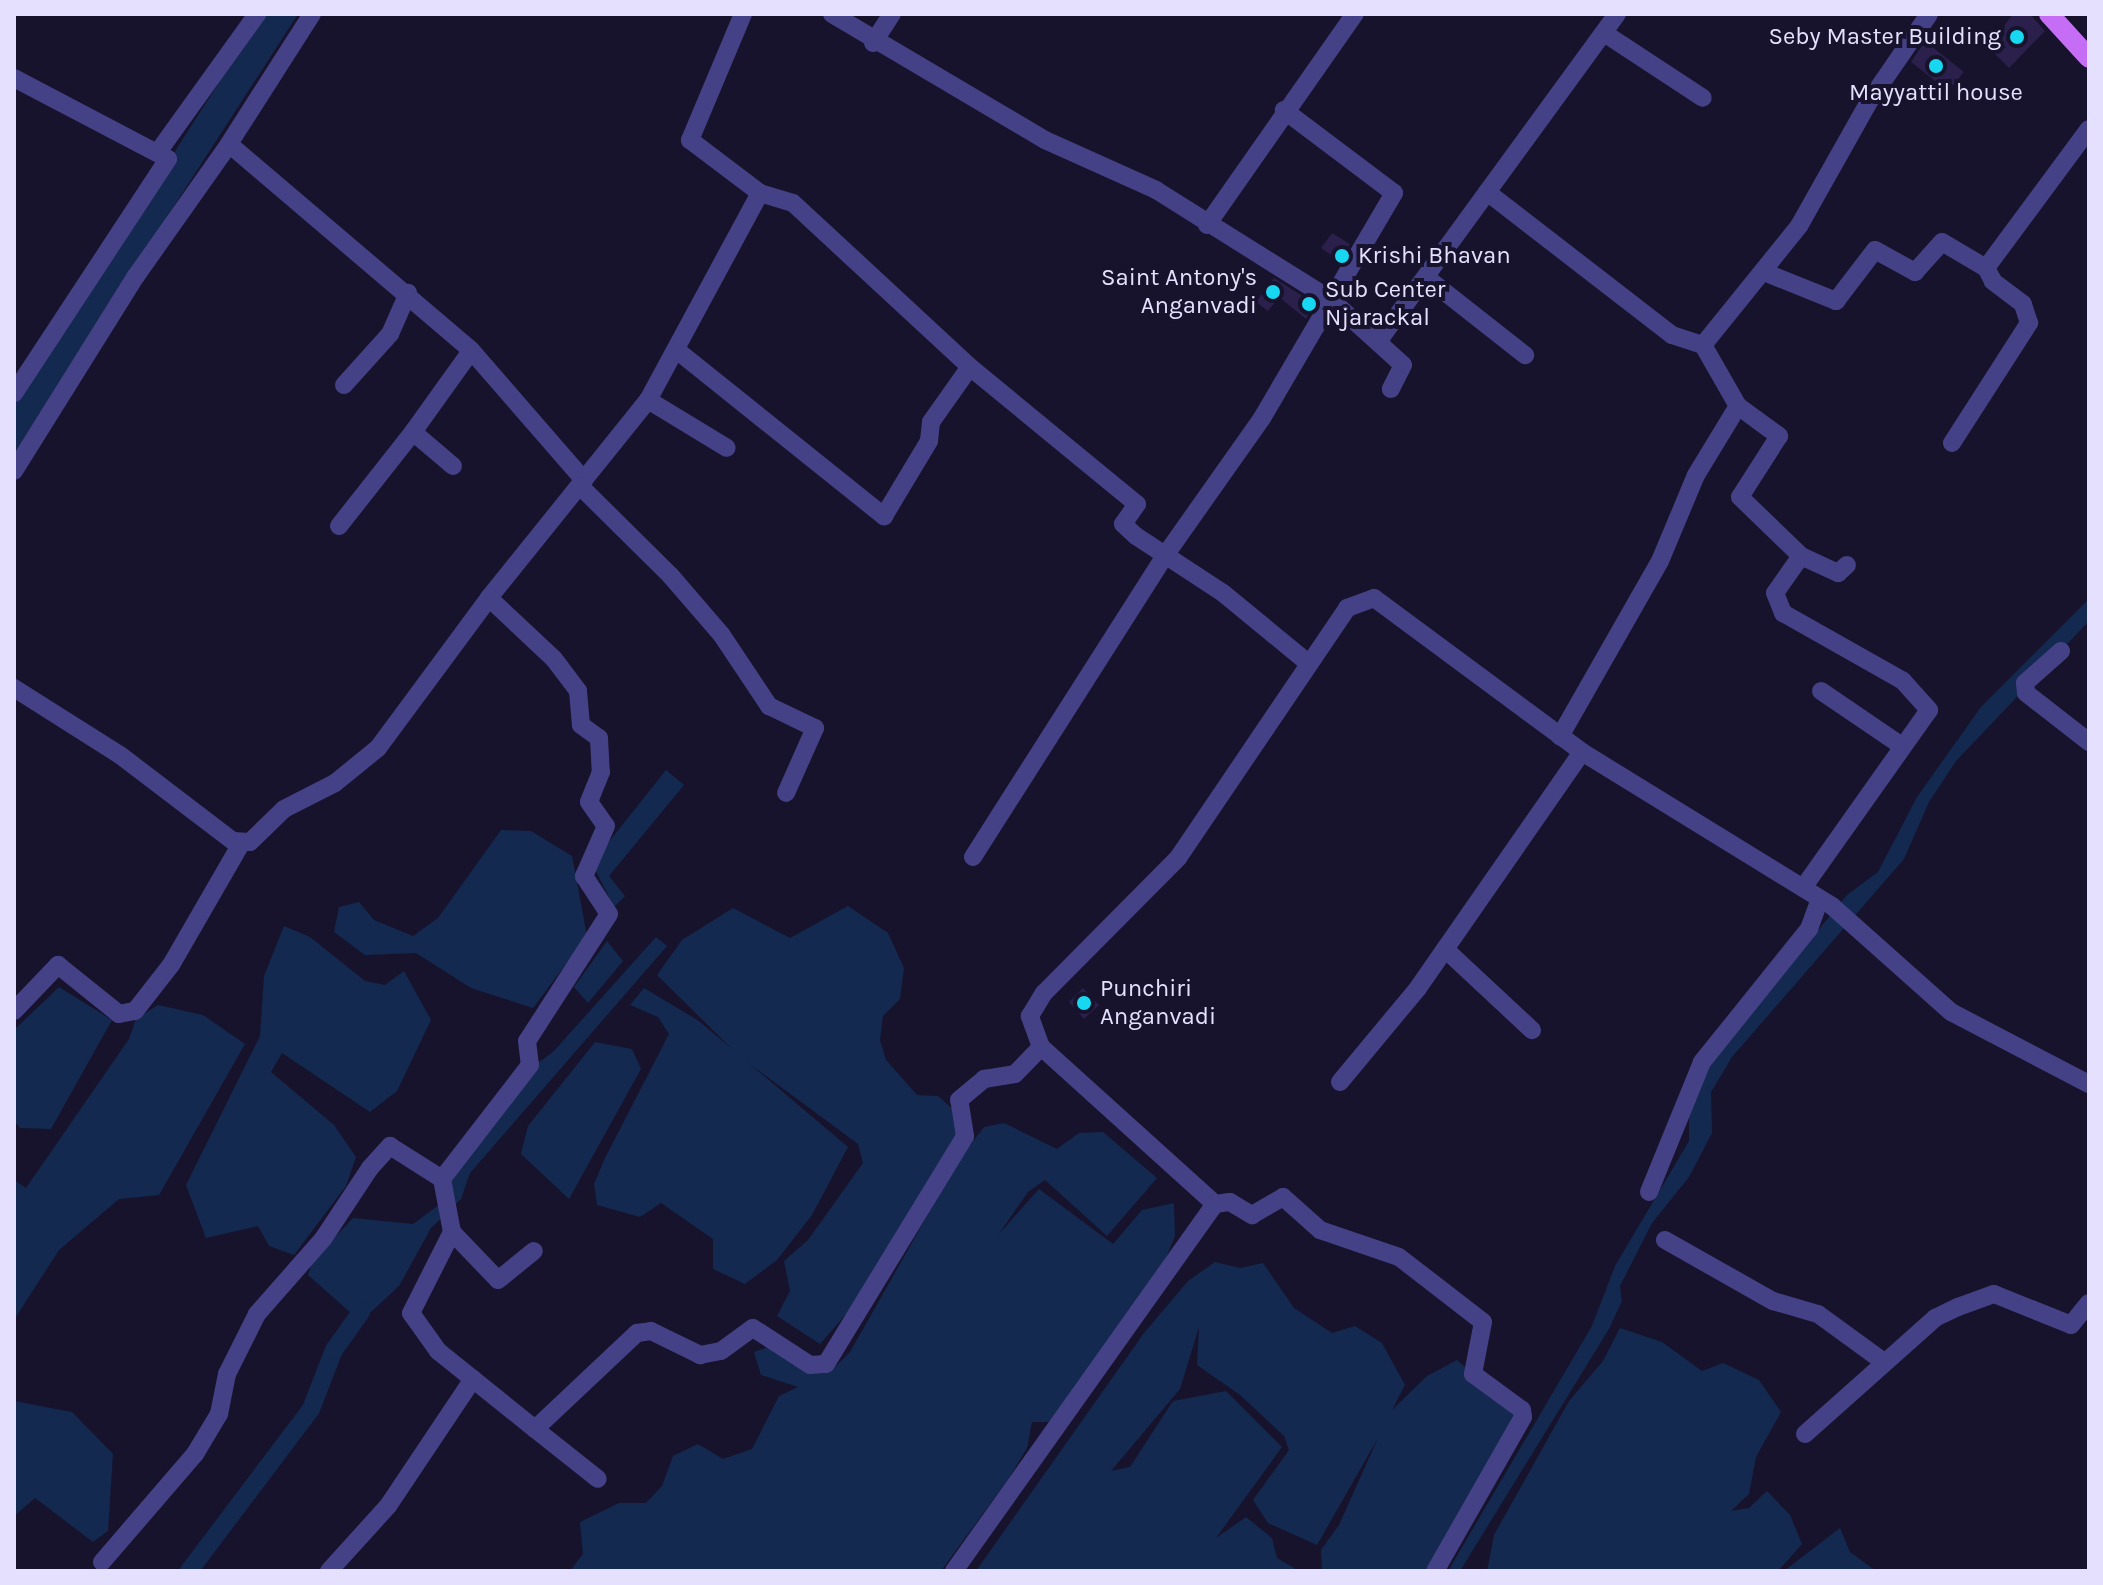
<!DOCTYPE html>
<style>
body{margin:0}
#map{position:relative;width:2103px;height:1585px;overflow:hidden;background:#18132c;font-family:Karla,sans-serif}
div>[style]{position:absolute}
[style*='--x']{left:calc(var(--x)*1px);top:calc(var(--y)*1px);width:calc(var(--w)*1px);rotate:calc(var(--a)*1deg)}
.water>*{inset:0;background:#132950}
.canal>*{height:18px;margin:-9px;padding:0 9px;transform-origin:9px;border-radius:9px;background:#132950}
.building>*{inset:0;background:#2a204b}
.minor>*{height:18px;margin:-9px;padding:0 9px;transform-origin:9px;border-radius:9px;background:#454187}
.major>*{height:20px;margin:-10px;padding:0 10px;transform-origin:10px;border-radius:10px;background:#c66df6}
.dots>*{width:22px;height:22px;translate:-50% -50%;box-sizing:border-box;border:4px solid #18132c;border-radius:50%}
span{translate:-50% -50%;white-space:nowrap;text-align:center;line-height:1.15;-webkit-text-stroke:8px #18132c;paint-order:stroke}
.poi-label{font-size:24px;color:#e4e0fd}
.right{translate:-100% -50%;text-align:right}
.left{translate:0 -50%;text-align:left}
.frame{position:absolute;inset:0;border:16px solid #e4e0fd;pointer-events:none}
</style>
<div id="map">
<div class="water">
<i style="clip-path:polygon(263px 14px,298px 14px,14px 454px,14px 402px)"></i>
<i style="clip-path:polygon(2089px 599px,2089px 621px,1956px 761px,1929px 802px,1904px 859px,1732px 1057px,1711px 1092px,1712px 1133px,1689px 1177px,1652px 1223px,1620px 1286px,1622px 1301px,1609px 1329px,1460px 1571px,1448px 1571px,1592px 1326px,1615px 1266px,1689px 1141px,1689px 1088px,1847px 895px,1878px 872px,1917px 797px,1981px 707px)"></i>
<i style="clip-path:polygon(666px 770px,684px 785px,609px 876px,625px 896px,614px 907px,592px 863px)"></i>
<i style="clip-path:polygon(501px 830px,531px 831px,572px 856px,587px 936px,533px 1008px,471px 988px,416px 953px,365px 955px,334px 932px,339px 907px,359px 902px,374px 920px,413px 936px,438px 918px)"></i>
<i style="clip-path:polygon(848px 906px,888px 933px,904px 968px,900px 999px,883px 1016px,880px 1040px,886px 1060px,917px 1095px,938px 1096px,955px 1111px,957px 1139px,854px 1305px,820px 1344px,777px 1316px,790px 1291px,784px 1261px,808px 1240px,863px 1163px,858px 1144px,739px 1056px,657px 975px,682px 940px,733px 908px,790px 938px)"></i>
<i style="clip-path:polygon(284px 926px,310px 937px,365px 981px,385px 985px,404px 971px,431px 1020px,397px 1091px,370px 1112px,282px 1053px,271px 1072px,334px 1125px,356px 1157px,346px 1186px,294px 1255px,269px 1246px,258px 1226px,206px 1238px,186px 1185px,260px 1036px,264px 976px)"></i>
<i style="clip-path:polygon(656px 937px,667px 946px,470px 1173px,461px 1199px,431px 1228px,399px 1286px,371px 1312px,351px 1313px,308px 1275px,313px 1260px,353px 1218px,413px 1224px,447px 1199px,446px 1187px,526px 1072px,554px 1051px)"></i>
<i style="clip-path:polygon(607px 941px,623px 961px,588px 1003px,574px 987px)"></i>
<i style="clip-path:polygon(59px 987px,112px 1020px,51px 1129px,20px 1128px,14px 1121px,14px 1030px)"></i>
<i style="clip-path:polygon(644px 988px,699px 1021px,848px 1147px,812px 1215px,777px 1260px,745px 1284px,713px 1269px,713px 1239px,661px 1203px,640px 1217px,597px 1205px,594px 1184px,605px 1158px,669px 1034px,658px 1017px,630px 1005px)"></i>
<i style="clip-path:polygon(158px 1005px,203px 1015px,245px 1044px,159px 1195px,119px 1199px,59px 1250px,14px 1320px,14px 1180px,26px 1188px,129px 1039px,136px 1019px)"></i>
<i style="clip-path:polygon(595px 1042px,632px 1049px,641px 1069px,569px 1199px,521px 1154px,528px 1126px)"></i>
<i style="clip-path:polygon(1004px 1123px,1057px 1149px,1079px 1133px,1103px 1132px,1157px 1178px,1107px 1236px,1045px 1180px,1028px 1192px,998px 1235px,1039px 1189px,1113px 1244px,1142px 1210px,1174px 1203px,1175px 1236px,1166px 1258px,1051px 1422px,1032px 1422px,1027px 1448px,1009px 1478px,941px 1571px,570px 1571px,583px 1554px,580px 1522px,619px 1503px,646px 1503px,662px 1486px,673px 1456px,698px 1444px,723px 1459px,752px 1449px,779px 1396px,798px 1387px,761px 1375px,754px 1352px,777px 1344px,831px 1371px,850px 1352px,960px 1158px,984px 1127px)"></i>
<i style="clip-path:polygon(1215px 1262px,1240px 1268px,1263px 1263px,1294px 1308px,1332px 1333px,1355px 1326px,1382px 1343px,1405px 1385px,1392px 1410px,1427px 1376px,1457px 1360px,1521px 1415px,1437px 1571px,1322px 1571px,1321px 1550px,1339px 1525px,1378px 1438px,1317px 1545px,1268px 1523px,1253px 1500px,1289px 1450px,1284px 1436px,1240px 1395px,1197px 1365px,1199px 1327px,1180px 1389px,1111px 1471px,1130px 1467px,1173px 1401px,1226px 1391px,1282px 1447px,1216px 1538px,1246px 1517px,1272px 1538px,1277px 1558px,1299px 1571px,976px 1571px,1144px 1333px,1188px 1281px)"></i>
<i style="clip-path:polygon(1620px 1328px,1662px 1342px,1702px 1371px,1723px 1363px,1759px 1380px,1781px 1412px,1756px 1457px,1749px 1494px,1731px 1511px,1749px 1508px,1767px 1491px,1790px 1515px,1802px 1544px,1778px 1571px,1487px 1571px,1494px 1535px,1569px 1401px,1603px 1361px)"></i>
<i style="clip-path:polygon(14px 1401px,72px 1412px,113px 1454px,108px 1531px,93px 1542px,35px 1498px,14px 1516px)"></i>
<i style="clip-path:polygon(1840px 1528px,1850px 1552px,1876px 1571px,1784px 1571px)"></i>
</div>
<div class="canal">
<i style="--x:189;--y:1571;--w:203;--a:-53"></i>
<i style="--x:311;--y:1409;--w:63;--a:-68.7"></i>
<i style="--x:334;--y:1350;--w:47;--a:-54.6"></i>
</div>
<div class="building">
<i style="clip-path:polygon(2013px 14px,2030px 14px,2045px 31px,2009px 68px,1988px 47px)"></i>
<i style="clip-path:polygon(1925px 41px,1964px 72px,1948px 91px,1911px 62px)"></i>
<i style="clip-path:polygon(1332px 233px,1350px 244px,1340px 261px,1321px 248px)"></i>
<i style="clip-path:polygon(1274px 278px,1315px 304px,1306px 319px,1279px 297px,1268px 311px,1256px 302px)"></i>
<i style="clip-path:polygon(1083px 988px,1099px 1005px,1084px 1019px,1069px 1002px)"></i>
</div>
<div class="minor">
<i style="--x:312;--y:14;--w:154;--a:122.6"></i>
<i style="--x:229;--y:144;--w:316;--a:40.4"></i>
<i style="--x:470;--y:349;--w:174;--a:49"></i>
<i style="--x:743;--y:14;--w:137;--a:112.8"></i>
<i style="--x:690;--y:140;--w:88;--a:37.1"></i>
<i style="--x:760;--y:193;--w:235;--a:118.4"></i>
<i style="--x:648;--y:400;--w:254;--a:128.8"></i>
<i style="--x:489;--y:598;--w:89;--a:43.2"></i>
<i style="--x:554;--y:659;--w:40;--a:53"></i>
<i style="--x:578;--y:691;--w:34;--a:85"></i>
<i style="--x:581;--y:725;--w:22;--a:36"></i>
<i style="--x:599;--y:738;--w:34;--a:87"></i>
<i style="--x:601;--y:772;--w:32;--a:112"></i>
<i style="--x:589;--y:802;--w:29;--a:55"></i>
<i style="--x:606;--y:826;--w:55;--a:113.7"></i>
<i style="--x:584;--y:876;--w:45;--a:56.7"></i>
<i style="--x:609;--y:914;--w:151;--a:122.8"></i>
<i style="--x:527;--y:1041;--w:24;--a:83"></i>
<i style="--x:530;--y:1065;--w:144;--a:127.7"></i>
<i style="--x:442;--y:1179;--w:54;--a:79.3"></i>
<i style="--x:452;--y:1232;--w:91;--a:116.8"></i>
<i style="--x:411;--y:1313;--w:47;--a:54.6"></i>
<i style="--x:438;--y:1351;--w:124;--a:38.8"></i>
<i style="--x:535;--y:1429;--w:140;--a:-43.3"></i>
<i style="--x:637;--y:1333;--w:14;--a:-8"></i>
<i style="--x:651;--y:1331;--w:55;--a:26.1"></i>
<i style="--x:700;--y:1355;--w:21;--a:-11"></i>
<i style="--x:721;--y:1351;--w:39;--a:-36"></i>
<i style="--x:753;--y:1328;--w:68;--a:33"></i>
<i style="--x:810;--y:1365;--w:16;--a:-4"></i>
<i style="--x:826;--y:1364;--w:267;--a:-58.6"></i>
<i style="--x:965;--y:1136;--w:36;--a:-99"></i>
<i style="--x:959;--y:1100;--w:33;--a:-40"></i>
<i style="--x:984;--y:1079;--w:31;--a:-9"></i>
<i style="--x:1015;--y:1074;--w:37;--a:-46"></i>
<i style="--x:832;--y:14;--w:247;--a:30.6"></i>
<i style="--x:1045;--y:140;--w:122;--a:24.2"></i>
<i style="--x:1156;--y:190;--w:205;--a:32.1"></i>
<i style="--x:1330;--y:299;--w:98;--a:42.1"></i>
<i style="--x:1403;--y:365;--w:27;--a:117"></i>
<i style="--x:1604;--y:33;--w:118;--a:33.3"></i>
<i style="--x:873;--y:43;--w:35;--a:-57"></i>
<i style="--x:14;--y:78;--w:174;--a:27.7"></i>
<i style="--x:168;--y:159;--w:280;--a:123.3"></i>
<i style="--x:158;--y:152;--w:170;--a:-54.3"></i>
<i style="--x:1487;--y:192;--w:234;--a:37.7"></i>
<i style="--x:1672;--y:335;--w:33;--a:18"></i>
<i style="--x:1703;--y:345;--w:70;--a:60.2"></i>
<i style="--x:1738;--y:406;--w:81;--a:121.3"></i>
<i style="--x:1696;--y:475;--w:93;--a:112.7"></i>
<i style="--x:1660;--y:561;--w:202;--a:119.7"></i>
<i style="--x:760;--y:193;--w:34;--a:17"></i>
<i style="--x:793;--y:203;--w:241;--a:42.8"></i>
<i style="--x:970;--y:367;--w:216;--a:39.4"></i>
<i style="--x:1137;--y:504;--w:24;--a:125"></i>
<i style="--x:1123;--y:524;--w:18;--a:43"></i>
<i style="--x:1136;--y:536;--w:104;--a:33.2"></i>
<i style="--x:1223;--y:593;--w:109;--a:39.4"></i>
<i style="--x:1207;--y:225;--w:258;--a:-55"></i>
<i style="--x:1764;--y:272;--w:78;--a:21.9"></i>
<i style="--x:1836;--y:301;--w:64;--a:-52.6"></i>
<i style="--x:1875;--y:250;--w:46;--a:28.8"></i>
<i style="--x:1915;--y:272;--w:40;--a:-48"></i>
<i style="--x:1942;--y:242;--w:51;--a:30.6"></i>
<i style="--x:1427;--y:278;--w:125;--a:38.2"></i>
<i style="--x:1380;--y:339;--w:402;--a:-53.9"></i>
<i style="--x:1703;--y:345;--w:153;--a:-51.1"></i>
<i style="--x:1799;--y:226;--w:145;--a:-60.6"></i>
<i style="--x:1870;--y:100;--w:104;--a:-55.5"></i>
<i style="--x:679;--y:352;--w:263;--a:38.7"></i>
<i style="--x:884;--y:516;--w:87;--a:-59"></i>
<i style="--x:929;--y:441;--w:19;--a:-84"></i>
<i style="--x:931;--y:422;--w:67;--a:-54.7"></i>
<i style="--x:344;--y:385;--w:69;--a:-48"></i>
<i style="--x:390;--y:334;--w:45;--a:-66.3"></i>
<i style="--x:648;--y:400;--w:92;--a:31.3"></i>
<i style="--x:1738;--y:406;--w:51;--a:36.2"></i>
<i style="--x:1779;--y:436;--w:72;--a:122.6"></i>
<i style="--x:1740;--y:497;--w:85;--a:44"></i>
<i style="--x:1801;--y:556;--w:41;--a:24.7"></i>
<i style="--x:1838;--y:573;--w:12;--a:-42"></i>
<i style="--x:1952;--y:443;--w:143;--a:-57.3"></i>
<i style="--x:2029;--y:323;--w:20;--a:-108"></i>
<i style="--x:2023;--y:304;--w:38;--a:-143"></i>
<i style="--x:1993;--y:281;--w:15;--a:-118"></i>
<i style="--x:1986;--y:268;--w:173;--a:-53.5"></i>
<i style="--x:453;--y:466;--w:52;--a:-139.6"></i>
<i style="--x:413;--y:432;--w:100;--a:-54.4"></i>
<i style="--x:14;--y:471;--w:230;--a:-58"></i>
<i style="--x:136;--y:276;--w:161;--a:-54.8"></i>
<i style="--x:580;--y:486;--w:127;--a:44.7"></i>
<i style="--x:670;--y:575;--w:78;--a:49.2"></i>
<i style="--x:721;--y:634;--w:87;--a:56.3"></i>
<i style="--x:769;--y:706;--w:51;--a:25.6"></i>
<i style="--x:815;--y:728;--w:71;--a:114"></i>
<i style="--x:339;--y:526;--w:120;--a:-51.8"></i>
<i style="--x:1801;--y:556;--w:45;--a:125.1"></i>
<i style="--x:1775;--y:593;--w:22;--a:68"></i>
<i style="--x:1783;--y:613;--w:138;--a:29.5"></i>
<i style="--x:1903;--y:681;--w:39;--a:48"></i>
<i style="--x:1929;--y:710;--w:218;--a:125.3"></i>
<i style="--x:2061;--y:651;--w:48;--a:138.4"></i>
<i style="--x:2025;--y:683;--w:10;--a:84"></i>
<i style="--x:2026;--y:693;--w:80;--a:37.9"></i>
<i style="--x:14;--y:688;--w:125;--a:32.3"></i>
<i style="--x:120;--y:755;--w:142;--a:37.3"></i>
<i style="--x:233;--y:841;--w:17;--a:3"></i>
<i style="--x:250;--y:842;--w:47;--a:-44.1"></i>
<i style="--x:284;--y:809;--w:57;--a:-27"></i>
<i style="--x:335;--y:783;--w:55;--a:-39.1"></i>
<i style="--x:378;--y:748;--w:187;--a:-53.5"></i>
<i style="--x:1821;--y:691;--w:98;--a:34.2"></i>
<i style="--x:973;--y:857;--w:356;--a:-57.5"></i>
<i style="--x:1164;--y:557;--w:170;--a:-54.8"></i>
<i style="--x:1262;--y:418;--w:261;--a:-59.6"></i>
<i style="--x:1394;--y:193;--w:138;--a:-143"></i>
<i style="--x:1445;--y:949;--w:119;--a:43"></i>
<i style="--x:14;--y:1011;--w:64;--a:-46.3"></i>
<i style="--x:58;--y:965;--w:78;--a:38.8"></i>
<i style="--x:119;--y:1014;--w:16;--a:-11"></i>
<i style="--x:135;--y:1011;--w:58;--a:-52"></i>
<i style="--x:171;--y:965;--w:142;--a:-60"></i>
<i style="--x:1340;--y:1082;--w:122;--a:-50.3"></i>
<i style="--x:1418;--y:988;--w:287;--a:-55.2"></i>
<i style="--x:1649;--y:1192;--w:140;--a:-67.8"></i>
<i style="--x:1702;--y:1062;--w:171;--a:-51.2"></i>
<i style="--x:1809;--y:929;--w:32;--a:-70"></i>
<i style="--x:1215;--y:1204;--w:15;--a:-8"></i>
<i style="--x:1230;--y:1202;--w:26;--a:31"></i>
<i style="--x:1252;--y:1215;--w:36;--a:-30"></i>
<i style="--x:1283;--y:1197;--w:50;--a:41.7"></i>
<i style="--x:1320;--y:1230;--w:83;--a:18.9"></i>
<i style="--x:1399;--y:1257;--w:106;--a:37.7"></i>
<i style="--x:1483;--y:1322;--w:53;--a:100.9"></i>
<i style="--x:1473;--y:1374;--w:61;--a:36.3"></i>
<i style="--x:1522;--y:1410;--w:7;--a:82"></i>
<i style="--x:1523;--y:1417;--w:177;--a:119.7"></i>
<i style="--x:452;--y:1232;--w:66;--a:46.2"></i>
<i style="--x:498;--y:1280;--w:46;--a:-38.9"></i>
<i style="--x:1665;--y:1240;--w:124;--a:29.5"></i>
<i style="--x:1773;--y:1301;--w:47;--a:16.1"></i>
<i style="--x:1818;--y:1314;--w:82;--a:36"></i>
<i style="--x:535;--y:1429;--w:80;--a:38.4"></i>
<i style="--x:1805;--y:1434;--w:174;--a:-41.7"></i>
<i style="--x:1935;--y:1318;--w:25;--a:-26"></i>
<i style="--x:1958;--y:1307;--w:38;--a:-20"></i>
<i style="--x:1994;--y:1294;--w:83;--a:21.9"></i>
<i style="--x:2071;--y:1325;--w:28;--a:-51"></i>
<i style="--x:102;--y:1562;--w:143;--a:-49.3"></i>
<i style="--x:195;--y:1454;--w:47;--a:-59"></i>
<i style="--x:219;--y:1414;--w:41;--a:-78.7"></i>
<i style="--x:227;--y:1374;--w:67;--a:-63.4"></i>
<i style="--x:257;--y:1314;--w:100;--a:-48.7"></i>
<i style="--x:323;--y:1239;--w:85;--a:-56.5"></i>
<i style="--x:370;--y:1168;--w:30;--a:-48"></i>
<i style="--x:390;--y:1146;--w:62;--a:32.4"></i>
<i style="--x:329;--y:1571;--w:88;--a:-47.8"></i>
<i style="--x:388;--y:1506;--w:153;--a:-56.2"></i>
<i style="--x:954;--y:1571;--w:450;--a:-54.6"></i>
<i style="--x:1215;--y:1204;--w:234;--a:-137.9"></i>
<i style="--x:1041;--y:1047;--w:33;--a:-110"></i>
<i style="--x:1030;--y:1016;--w:27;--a:-59"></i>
<i style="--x:1044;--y:993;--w:190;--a:-45.2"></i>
<i style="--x:1178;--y:858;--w:302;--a:-55.9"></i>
<i style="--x:1347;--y:608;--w:29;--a:-20"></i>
<i style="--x:1374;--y:598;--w:259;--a:36.5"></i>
<i style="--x:1582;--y:752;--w:294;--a:31.6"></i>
<i style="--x:1832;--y:906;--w:159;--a:41.7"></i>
<i style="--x:1951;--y:1012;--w:156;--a:27.6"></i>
</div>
<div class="major">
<i style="--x:2049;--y:14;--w:59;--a:47.7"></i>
</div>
<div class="dots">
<i style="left:2017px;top:37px;background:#18d7f1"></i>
<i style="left:1936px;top:66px;background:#18d7f1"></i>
<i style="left:1342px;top:256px;background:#18d7f1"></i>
<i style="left:1273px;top:292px;background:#18d7f1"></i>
<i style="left:1309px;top:304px;background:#18d7f1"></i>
<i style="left:1084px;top:1003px;background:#18d7f1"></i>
</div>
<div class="poi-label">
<span class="right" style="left:2001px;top:37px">Seby Master Building</span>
<span style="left:1936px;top:93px">Mayyattil house</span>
<span class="left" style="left:1358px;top:256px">Krishi Bhavan</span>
<span class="right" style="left:1257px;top:292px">Saint Antony's<br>Anganvadi</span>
<span class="left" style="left:1325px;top:304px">Sub Center<br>Njarackal</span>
<span class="left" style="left:1100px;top:1003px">Punchiri<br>Anganvadi</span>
</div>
<div class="frame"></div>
</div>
